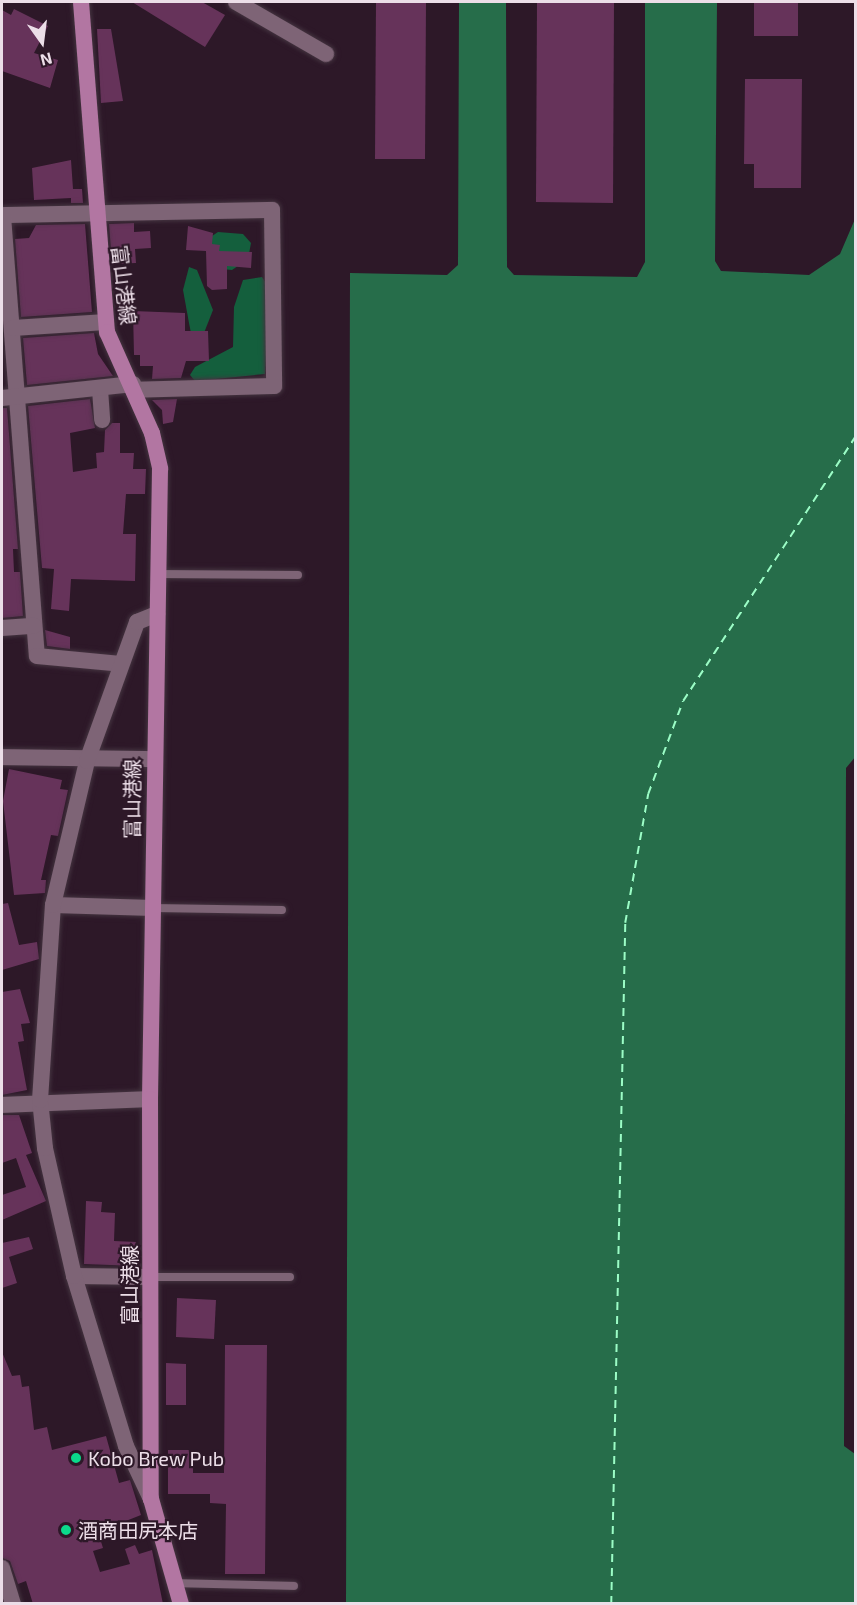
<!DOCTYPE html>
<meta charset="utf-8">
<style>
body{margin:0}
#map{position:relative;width:857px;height:1605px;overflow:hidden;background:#2d1828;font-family:"Exo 2","Noto Sans JP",sans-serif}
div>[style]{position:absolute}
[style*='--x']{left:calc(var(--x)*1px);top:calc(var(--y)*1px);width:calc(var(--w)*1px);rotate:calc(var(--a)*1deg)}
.forest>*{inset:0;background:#145f3d}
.water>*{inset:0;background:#266d4a}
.ferry>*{height:1.5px;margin-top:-0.75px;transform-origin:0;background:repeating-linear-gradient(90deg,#9bfdc6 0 8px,transparent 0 14px)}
.building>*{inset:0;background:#66335a}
.roads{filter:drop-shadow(0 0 2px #443440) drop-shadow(0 0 2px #443440)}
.service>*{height:8px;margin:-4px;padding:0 4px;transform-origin:4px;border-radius:4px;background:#7e6476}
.minor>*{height:16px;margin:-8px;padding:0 8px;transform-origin:8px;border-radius:8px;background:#7e6476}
.primary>*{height:16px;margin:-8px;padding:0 8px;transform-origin:8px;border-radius:8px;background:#b276a2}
.dots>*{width:16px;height:16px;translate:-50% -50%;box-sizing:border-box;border:3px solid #2d1828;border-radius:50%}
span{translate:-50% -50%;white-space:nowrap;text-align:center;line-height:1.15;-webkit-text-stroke:4.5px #2d1828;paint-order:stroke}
.street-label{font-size:20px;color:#ecdee8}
.poi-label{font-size:20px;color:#ecdee8}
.left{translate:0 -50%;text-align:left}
.frame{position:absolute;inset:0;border:3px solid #ecdee8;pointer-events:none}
.north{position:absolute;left:12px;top:12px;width:60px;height:60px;-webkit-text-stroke:4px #2d1828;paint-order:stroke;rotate:166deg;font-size:16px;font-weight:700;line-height:24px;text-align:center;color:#ecdee8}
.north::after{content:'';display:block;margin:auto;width:21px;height:27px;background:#ecdee8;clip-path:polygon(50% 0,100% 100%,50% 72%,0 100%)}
</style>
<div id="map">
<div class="forest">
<i style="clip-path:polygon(218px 232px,243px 234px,251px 243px,248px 259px,232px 270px,222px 269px,209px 238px)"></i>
<i style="clip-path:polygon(189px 267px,197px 270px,213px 310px,202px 338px,192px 338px,189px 323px,183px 290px)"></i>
<i style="clip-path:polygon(262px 277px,270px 289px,265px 374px,195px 381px,190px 375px,195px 367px,233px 347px,234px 307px,243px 280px)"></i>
</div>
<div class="water">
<i style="clip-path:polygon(459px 2px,506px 2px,507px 267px,514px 275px,637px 277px,645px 262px,645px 2px,717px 2px,715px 261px,721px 271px,809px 275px,840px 254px,855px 219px,856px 756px,846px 768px,844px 1446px,855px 1454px,855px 1603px,346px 1603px,350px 273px,447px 275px,458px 265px)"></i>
</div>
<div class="ferry">
<i style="--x:611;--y:1604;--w:681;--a:-88.82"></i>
<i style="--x:625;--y:923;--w:131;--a:-79.9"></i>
<i style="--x:648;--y:794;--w:99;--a:-69.4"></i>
<i style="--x:683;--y:701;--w:316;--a:-56.9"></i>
</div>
<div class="building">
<i style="clip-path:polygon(132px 2px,202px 2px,225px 15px,205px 47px)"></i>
<i style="clip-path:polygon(376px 2px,426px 2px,425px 159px,375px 159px)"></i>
<i style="clip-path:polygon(537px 2px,614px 2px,613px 203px,536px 202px)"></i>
<i style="clip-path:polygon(754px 2px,798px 2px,798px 36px,754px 36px)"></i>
<i style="clip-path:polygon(14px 9px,48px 26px,34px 53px,58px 60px,50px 88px,2px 71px,2px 10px,11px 15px)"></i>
<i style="clip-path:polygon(97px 29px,111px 29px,123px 101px,101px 103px)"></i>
<i style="clip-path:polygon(745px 79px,802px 79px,801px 188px,754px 188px,754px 164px,744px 164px)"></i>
<i style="clip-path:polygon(71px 160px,73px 189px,82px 189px,83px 203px,71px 203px,71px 198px,34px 200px,32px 168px)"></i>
<i style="clip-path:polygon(134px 223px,134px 232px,150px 231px,151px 248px,135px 249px,136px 263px,112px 264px,109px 224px)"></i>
<i style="clip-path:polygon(85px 224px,92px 312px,21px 317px,15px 239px,29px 238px,36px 225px)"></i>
<i style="clip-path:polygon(188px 226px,213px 233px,212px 244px,220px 245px,219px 251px,252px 252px,251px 268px,227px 266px,227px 289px,212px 290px,207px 286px,206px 251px,186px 250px)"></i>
<i style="clip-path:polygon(133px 311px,185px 313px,185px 331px,208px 331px,209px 361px,186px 361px,181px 378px,152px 379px,153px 366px,140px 366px,140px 355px,134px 355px)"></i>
<i style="clip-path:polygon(94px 333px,98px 354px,113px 376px,27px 385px,23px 338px)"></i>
<i style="clip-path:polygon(90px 399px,95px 428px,70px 433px,73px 472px,97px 468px,96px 453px,104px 452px,105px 430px,112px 423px,120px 423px,120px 453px,134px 453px,133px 469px,146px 469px,145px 494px,126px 494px,123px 534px,136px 534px,135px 581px,71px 579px,69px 611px,51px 609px,54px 569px,42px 568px,28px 406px)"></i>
<i style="clip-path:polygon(177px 399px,173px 422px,163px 424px,162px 410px,152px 400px)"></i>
<i style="clip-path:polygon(2px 408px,7px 408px,18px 549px,13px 549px,14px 572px,20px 572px,23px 616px,2px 618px)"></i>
<i style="clip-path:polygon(45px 630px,70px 637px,70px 649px,47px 646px)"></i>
<i style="clip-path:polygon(9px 769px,62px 780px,60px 789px,68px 790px,58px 836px,51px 835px,41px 880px,46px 880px,45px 893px,14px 895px,3px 801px)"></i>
<i style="clip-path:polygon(8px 903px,19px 945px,37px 942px,39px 959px,2px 970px,2px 904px)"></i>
<i style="clip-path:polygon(20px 989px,30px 1023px,21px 1024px,24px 1041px,18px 1042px,27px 1090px,2px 1095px,2px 992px)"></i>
<i style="clip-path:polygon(2px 1115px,19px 1115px,32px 1153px,26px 1155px,46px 1201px,2px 1220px,2px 1195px,26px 1187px,16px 1158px,2px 1163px)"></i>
<i style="clip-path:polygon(86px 1201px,102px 1202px,101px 1212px,115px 1213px,114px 1241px,137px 1242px,136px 1266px,84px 1264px)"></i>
<i style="clip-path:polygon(29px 1237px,33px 1249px,9px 1257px,17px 1283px,2px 1288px,2px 1243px)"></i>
<i style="clip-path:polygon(177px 1298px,216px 1300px,214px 1339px,176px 1337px)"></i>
<i style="clip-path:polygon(225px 1345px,267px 1345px,265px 1574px,225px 1574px,226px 1504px,210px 1503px,210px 1494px,168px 1494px,168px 1450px,193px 1450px,193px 1473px,224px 1473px)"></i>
<i style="clip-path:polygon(2px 1352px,12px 1376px,20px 1375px,22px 1387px,29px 1386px,34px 1430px,47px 1427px,52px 1450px,106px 1436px,119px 1483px,130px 1480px,141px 1515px,98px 1532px,103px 1548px,93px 1551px,100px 1572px,130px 1564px,125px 1549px,135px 1545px,139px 1554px,152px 1550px,163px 1604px,33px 1604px,26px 1581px,18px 1584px,10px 1561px,2px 1558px)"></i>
<i style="clip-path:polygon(166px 1363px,186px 1364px,186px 1405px,166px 1405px)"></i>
</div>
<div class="roads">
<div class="service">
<i style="--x:158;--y:574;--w:140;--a:0.4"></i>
<i style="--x:153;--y:908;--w:129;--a:0.9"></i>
<i style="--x:150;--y:1277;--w:140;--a:0"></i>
<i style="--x:175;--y:1583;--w:119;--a:1.4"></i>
</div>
<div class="minor">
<i style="--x:236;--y:2;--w:104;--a:30"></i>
<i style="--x:2;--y:215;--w:270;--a:-1.1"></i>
<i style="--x:272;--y:210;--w:176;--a:89.3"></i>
<i style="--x:274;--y:386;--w:139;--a:178.4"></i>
<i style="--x:3;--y:216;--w:441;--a:85.6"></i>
<i style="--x:37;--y:656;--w:84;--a:5.4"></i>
<i style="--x:13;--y:328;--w:93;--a:-3.7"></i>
<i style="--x:100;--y:389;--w:31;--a:86"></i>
<i style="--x:2;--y:398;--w:132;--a:-6.1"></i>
<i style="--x:2;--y:628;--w:32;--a:-4"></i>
<i style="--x:2;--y:757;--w:152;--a:0.8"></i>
<i style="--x:53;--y:905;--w:100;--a:1.7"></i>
<i style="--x:2;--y:1105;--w:148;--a:-2.3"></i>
<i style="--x:74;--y:1276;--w:76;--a:0.8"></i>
<i style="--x:151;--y:1499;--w:59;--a:-115.3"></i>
<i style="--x:126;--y:1446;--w:178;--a:-107"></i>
<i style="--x:74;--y:1276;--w:131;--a:-102.8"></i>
<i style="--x:45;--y:1148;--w:48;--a:-95.9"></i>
<i style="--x:40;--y:1100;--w:195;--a:-86.2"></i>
<i style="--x:53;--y:905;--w:148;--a:-76.7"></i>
<i style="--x:87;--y:761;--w:148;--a:-70.2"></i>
<i style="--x:137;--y:622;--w:22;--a:-22"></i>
<i style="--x:2;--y:1568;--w:38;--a:73"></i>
</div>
<div class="primary">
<i style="--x:81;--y:2;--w:331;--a:85.5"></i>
<i style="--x:107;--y:332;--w:111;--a:66"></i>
<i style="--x:152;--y:433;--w:37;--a:77"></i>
<i style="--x:160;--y:469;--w:630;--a:90.91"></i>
<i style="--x:150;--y:1099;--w:400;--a:89.9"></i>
<i style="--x:151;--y:1499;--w:109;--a:74.1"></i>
</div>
</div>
<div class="dots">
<i style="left:76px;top:1458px;background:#0bd98b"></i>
<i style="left:66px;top:1530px;background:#0bd98b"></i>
</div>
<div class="street-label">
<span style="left:124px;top:285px;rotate:83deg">富山港線</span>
<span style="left:132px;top:799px;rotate:-90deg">富山港線</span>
<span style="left:129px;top:1285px;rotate:-90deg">富山港線</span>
</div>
<div class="poi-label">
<span class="left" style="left:88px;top:1458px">Kobo Brew Pub</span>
<span class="left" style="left:78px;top:1530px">酒商田尻本店</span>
</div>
<div class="frame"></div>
<div class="north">N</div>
</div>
